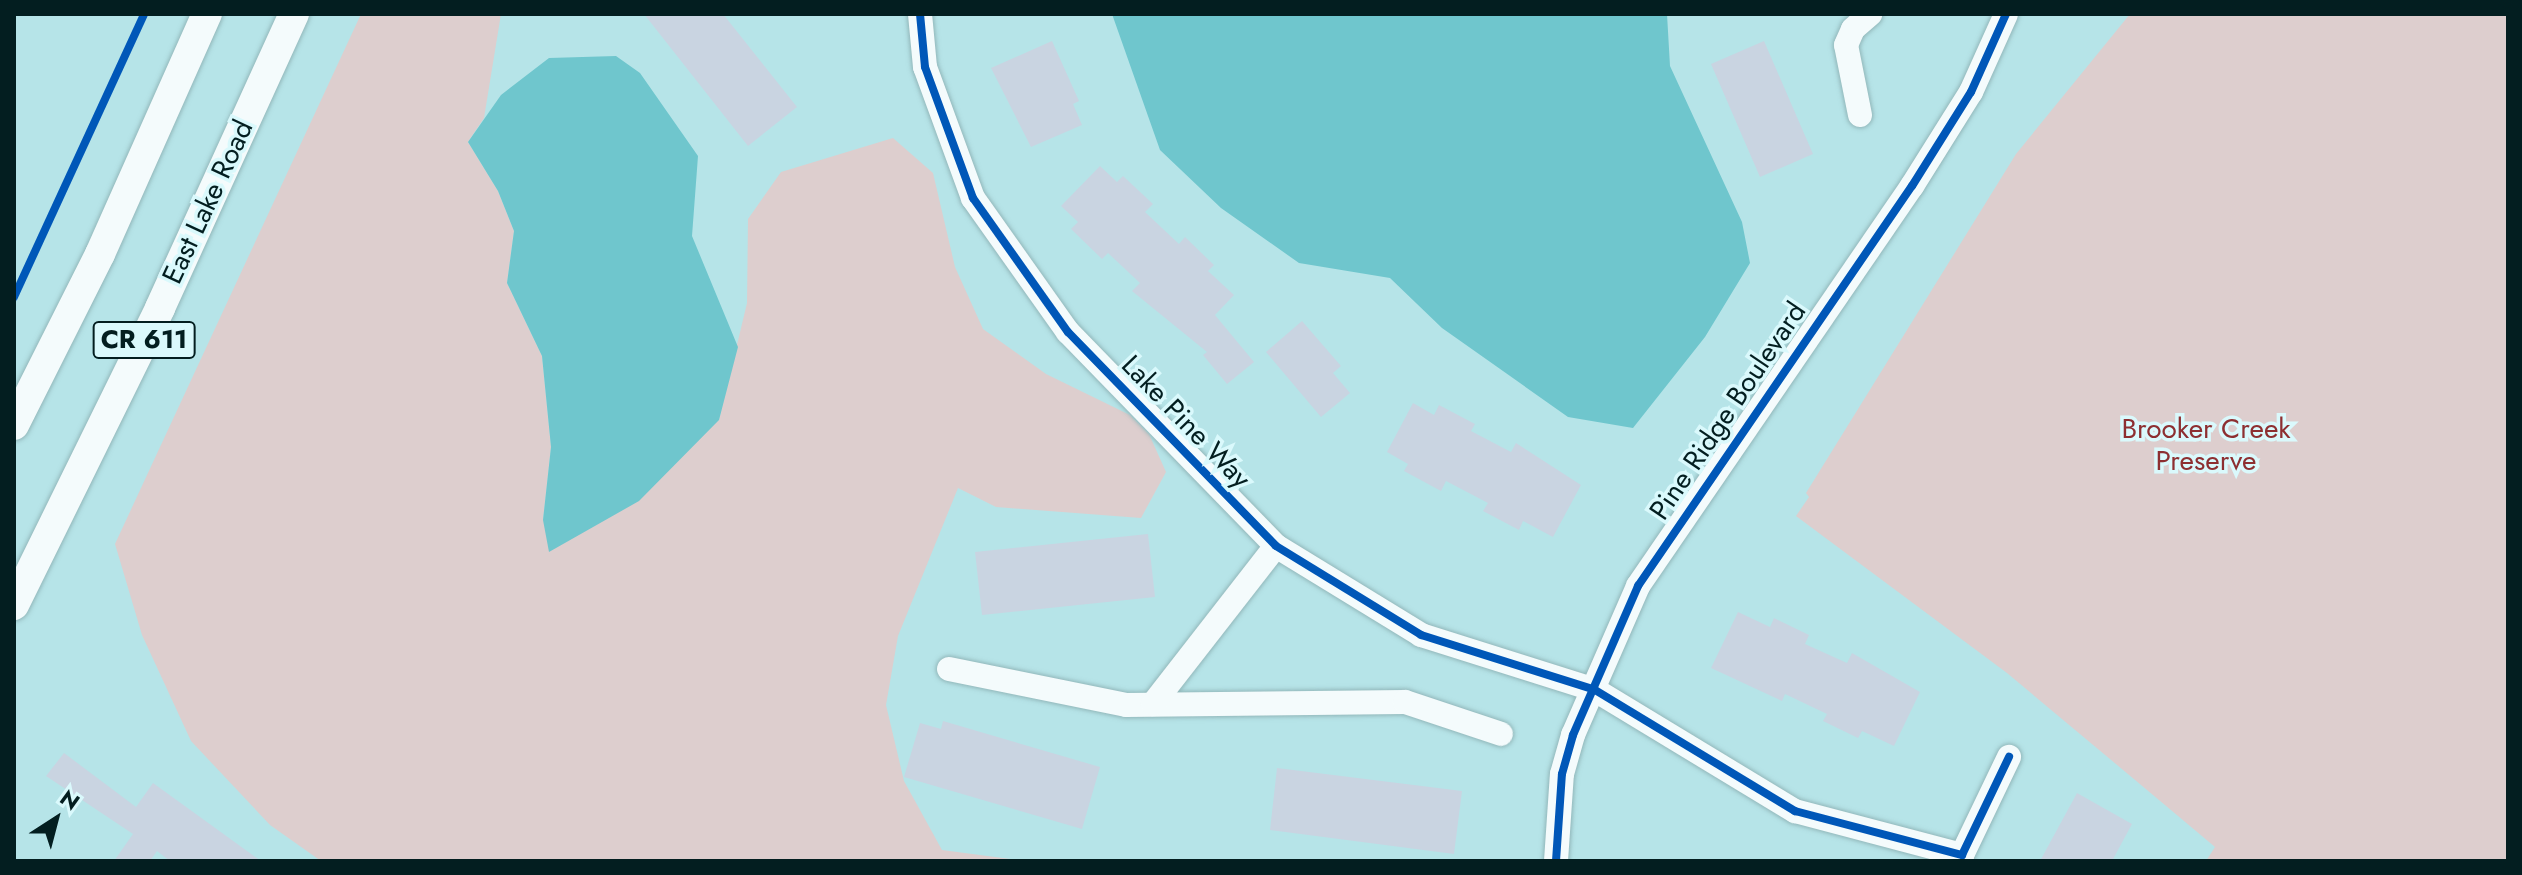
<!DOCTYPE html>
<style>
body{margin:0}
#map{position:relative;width:2522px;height:875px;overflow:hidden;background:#b6e4e8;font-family:Jost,sans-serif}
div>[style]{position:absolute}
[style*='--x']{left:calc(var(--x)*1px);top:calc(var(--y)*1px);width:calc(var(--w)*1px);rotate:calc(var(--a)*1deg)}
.green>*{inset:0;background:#ddcece}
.water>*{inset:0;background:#6fc6cd}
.building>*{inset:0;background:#c9d4e1}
.roads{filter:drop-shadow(0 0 2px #92b7ba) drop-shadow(0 0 2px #92b7ba)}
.minor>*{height:24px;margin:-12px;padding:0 12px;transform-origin:12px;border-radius:12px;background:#f4fbfc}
.major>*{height:30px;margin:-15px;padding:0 15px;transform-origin:15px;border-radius:15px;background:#f4fbfc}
.cycleway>*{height:8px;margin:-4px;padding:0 4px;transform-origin:4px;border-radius:4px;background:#0057b8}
span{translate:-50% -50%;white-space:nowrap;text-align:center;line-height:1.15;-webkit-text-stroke:7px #daf9fc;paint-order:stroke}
.shield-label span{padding:2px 6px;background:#daf9fc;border:2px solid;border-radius:6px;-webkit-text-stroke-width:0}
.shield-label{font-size:26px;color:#031e20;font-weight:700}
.street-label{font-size:28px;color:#031e20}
.park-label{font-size:28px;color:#8d2f31}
.frame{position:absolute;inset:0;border:16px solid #031e20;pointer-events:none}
.north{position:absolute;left:16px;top:779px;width:80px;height:80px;-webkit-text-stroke:6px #daf9fc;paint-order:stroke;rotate:36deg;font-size:22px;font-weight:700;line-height:32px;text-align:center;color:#031e20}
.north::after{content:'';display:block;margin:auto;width:28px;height:36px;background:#031e20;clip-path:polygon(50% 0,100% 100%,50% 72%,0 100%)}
</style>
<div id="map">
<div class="green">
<i style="clip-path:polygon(361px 14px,501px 14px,484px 118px,468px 142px,498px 191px,514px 231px,507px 283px,542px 356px,551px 447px,543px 520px,719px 420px,747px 303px,748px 219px,781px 172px,893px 138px,933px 173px,955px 267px,983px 329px,1046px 374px,1130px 415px,1149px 434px,1166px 472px,1141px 518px,996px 507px,958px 488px,898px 636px,886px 705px,904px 781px,942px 850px,1026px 861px,321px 861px,270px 825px,191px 741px,142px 635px,115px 544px)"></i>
<i style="clip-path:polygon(2130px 14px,2508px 14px,2508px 861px,2206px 861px,2215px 847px,2153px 795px,2007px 673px,1796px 516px,1809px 497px,1806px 493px,2016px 154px)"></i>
</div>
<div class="water">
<i style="clip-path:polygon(1112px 14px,1667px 14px,1670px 66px,1742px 222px,1750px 263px,1705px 337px,1633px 428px,1568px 417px,1442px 328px,1390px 278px,1299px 263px,1221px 208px,1160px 150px)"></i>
<i style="clip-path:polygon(616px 56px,640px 73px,698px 156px,692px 236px,738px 347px,719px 420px,639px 501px,549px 552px,543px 520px,551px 447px,542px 356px,507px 283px,514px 231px,498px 191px,468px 142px,501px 95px,549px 58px)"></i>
</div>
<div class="building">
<i style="clip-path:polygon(644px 14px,723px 14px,797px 107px,748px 146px)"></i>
<i style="clip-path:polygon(1052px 41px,1079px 101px,1073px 104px,1082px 125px,1031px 147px,991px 68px)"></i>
<i style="clip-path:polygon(1764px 41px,1813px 154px,1760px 177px,1711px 64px)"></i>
<i style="clip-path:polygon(1100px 166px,1117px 182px,1123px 176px,1153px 204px,1145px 212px,1179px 244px,1185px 237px,1214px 265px,1208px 271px,1234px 295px,1215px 315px,1254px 362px,1227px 384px,1203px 355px,1207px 352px,1132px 291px,1140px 283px,1108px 253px,1102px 259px,1071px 229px,1078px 222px,1061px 206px)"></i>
<i style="clip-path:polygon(1302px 321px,1341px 366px,1333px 373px,1350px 393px,1321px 417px,1266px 352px)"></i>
<i style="clip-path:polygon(1413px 403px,1434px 415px,1439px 405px,1475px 424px,1471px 431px,1511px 452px,1516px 443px,1581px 485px,1553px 537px,1523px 521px,1519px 530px,1483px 511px,1488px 503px,1446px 481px,1441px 491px,1404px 471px,1408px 464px,1387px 452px)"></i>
<i style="clip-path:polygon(1148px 534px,1155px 597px,982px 615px,975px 552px)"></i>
<i style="clip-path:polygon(1738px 612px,1770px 627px,1774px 618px,1809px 635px,1805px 644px,1847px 663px,1852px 653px,1920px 692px,1894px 746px,1862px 731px,1858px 738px,1823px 721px,1827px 714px,1785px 694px,1782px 701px,1711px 668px)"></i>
<i style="clip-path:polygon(943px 721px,1100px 767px,1082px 829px,904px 777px,920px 723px,941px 729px)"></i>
<i style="clip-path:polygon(64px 753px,136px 807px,153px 783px,261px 861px,170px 861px,157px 851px,150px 861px,114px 861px,133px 834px,46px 776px)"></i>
<i style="clip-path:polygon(1277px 768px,1462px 791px,1454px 854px,1270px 830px)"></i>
<i style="clip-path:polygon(2077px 793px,2132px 824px,2112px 861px,2040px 861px)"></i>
</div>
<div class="roads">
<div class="minor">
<i style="--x:920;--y:14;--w:53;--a:84.6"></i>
<i style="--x:925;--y:67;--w:140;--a:69.9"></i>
<i style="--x:973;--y:198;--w:164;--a:54.7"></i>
<i style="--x:1068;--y:332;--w:298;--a:45.8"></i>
<i style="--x:1276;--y:546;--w:170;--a:31.5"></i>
<i style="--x:1421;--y:635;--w:182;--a:17.5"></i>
<i style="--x:1595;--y:690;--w:234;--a:31.2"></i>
<i style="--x:1795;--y:811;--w:173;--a:14.8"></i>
<i style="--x:1962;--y:855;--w:109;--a:-64.4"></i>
<i style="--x:1860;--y:115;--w:71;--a:-101.3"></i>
<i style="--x:1846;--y:45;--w:17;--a:-66"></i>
<i style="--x:1853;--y:29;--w:23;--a:-41"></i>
<i style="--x:949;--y:669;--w:181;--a:11.5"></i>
<i style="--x:1126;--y:705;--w:279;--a:-0.6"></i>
<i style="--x:1405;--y:702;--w:101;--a:18.4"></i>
<i style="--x:1153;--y:704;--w:200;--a:-52.1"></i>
<i style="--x:1556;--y:861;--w:87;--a:-86.1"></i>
<i style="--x:1562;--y:774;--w:41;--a:-74.2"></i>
<i style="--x:1573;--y:735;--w:163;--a:-66.4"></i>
<i style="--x:1638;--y:586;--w:485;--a:-55.6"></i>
<i style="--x:1912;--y:186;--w:111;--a:-57.9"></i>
<i style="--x:1971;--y:92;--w:85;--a:-65.8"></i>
</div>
<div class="major">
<i style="--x:14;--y:425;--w:191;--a:-63.3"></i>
<i style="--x:100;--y:254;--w:263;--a:-66"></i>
<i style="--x:14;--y:605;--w:331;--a:-63.8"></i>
<i style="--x:160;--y:308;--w:323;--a:-65.5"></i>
</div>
</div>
<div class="cycleway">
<i style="--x:920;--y:14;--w:53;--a:84.6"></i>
<i style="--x:925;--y:67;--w:140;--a:69.9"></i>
<i style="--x:973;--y:198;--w:164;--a:54.7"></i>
<i style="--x:1068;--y:332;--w:298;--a:45.8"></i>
<i style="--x:1276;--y:546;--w:170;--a:31.5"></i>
<i style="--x:1421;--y:635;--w:182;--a:17.5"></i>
<i style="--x:1595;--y:690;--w:234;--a:31.2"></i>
<i style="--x:1795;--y:811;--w:173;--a:14.8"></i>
<i style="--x:1962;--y:855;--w:109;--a:-64.4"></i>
<i style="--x:14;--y:297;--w:311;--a:-65.3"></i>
<i style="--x:1556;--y:861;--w:87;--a:-86.1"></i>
<i style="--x:1562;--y:774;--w:41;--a:-74.2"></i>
<i style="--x:1573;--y:735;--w:163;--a:-66.4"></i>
<i style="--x:1638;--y:586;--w:485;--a:-55.6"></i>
<i style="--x:1912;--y:186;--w:111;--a:-57.9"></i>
<i style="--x:1971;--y:92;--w:85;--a:-65.8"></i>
</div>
<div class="shield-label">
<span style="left:144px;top:340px">CR 611</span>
</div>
<div class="street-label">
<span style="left:208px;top:202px;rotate:-65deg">East Lake Road</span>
<span style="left:1728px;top:411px;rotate:-56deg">Pine Ridge Boulevard</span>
<span style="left:1186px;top:422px;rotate:46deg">Lake Pine Way</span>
</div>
<div class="park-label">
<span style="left:2206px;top:445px">Brooker Creek<br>Preserve</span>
</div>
<div class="frame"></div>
<div class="north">N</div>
</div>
